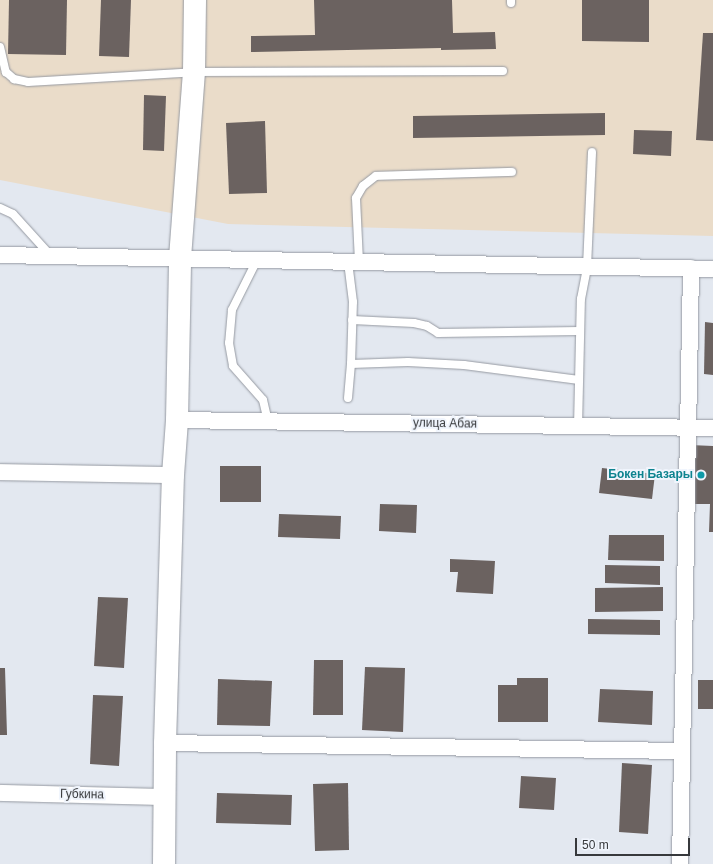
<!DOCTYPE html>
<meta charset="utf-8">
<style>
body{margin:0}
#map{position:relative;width:713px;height:864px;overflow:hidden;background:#e3e8f0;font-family:Helvetica,sans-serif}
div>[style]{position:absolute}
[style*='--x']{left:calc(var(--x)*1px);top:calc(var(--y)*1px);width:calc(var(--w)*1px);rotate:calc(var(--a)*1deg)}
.industrial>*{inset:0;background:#eadcc9}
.building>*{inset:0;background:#6b6260}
.roads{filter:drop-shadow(0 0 1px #9599a1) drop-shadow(0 0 1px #9599a1)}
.lane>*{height:8px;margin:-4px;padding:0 4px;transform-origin:4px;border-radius:4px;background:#fff}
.street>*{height:16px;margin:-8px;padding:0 8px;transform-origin:8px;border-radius:8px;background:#fff}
.secondary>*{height:22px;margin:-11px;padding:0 11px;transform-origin:11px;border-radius:11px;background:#fff}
.dots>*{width:11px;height:11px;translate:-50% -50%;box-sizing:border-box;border:2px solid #f0f5fd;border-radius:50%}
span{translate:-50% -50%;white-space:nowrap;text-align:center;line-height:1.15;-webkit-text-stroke:4px #f0f5fd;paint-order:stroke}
.street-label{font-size:12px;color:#37393c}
.culture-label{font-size:12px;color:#0d838f;font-weight:700}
.right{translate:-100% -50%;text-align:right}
.scale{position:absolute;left:575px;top:838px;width:115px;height:18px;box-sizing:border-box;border:2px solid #37393c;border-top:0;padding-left:5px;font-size:12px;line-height:14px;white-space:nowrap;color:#37393c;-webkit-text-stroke:3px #f0f5fd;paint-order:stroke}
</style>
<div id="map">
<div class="industrial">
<i style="clip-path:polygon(0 0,713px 0,713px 236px,228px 224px,0 180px)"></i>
</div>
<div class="building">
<i style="clip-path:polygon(9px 0,67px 0,66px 55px,8px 54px)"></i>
<i style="clip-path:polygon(101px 0,131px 0,129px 57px,99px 56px)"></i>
<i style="clip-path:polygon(314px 0,452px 0,453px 33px,495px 32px,496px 49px,441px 50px,441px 48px,251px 52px,251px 36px,315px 35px)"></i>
<i style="clip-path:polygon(582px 0,649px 0,649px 42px,582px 41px)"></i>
<i style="clip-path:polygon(703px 33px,713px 33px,713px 141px,696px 140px)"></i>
<i style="clip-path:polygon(144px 95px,166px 96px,164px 151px,143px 150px)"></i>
<i style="clip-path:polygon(605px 113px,605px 135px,413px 138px,413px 116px)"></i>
<i style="clip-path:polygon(265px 121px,267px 193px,229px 194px,226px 123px)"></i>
<i style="clip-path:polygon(634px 130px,672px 131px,671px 156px,633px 154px)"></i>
<i style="clip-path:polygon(705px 322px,713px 323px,713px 375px,704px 374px)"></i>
<i style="clip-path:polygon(690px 445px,713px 446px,713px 532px,709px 532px,710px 504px,688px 504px)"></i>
<i style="clip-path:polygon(220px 466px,261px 466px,261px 502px,220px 502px)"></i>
<i style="clip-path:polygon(602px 468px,655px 474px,652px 499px,599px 493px)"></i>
<i style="clip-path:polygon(380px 504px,417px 505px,416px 533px,379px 531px)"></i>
<i style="clip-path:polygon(279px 514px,341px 516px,340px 539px,278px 537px)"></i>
<i style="clip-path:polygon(609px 535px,664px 535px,664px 561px,608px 560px)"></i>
<i style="clip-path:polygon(450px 559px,495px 561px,493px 594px,456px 592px,458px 572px,450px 572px)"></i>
<i style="clip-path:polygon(605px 565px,660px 566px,660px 585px,605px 583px)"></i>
<i style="clip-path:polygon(663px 587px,663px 611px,595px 612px,595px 588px)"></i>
<i style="clip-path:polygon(98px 597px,128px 598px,124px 668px,94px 666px)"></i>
<i style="clip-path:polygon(588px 619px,660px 620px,660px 635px,588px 634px)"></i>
<i style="clip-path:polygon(314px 660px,343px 660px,343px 715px,313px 715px)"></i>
<i style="clip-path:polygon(365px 667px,405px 668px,403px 732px,362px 730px)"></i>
<i style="clip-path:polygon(0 668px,5px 668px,7px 735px,0 735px)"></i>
<i style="clip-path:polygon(517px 678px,548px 678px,548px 722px,498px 722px,498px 685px,517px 685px)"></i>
<i style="clip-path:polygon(218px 679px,272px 681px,270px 726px,217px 725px)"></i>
<i style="clip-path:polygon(698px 680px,713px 680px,713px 709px,698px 709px)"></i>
<i style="clip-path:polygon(600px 689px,653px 691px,652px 725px,598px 722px)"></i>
<i style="clip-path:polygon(93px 695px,123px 696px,119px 766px,90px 764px)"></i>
<i style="clip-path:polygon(622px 763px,652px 765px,648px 834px,619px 832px)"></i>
<i style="clip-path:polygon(521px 776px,556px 778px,554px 810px,519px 808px)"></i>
<i style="clip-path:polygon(348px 783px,349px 850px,315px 851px,313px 784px)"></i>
<i style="clip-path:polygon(217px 793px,292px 795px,291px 825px,216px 823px)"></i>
</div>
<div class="roads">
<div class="lane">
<i style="--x:511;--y:0;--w:3;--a:90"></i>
<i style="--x:0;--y:47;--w:26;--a:77"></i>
<i style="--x:6;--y:72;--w:11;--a:41"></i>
<i style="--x:14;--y:79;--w:14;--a:12"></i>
<i style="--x:28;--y:82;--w:166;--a:-3.4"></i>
<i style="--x:194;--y:72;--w:309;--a:-0.2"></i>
<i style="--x:0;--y:208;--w:14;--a:25"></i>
<i style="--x:13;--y:214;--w:57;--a:47.9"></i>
<i style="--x:257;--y:260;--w:56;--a:116.6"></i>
<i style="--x:232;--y:310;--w:33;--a:95"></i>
<i style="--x:229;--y:343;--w:23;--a:80"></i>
<i style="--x:233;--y:366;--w:45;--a:48.6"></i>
<i style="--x:263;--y:400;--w:22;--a:77"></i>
<i style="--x:359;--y:262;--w:64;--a:-92.7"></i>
<i style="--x:356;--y:198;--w:14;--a:-60"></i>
<i style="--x:363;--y:186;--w:16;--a:-38"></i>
<i style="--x:376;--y:176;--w:136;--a:-1.7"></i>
<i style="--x:352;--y:320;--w:62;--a:2.8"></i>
<i style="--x:414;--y:323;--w:13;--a:13"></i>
<i style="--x:427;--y:326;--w:13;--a:32"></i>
<i style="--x:438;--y:333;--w:142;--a:-0.8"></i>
<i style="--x:351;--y:364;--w:57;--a:-2"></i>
<i style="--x:408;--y:362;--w:56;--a:3.1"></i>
<i style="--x:464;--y:365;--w:116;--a:7.4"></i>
<i style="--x:348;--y:398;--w:34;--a:-85"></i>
<i style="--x:351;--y:364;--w:62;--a:-88.2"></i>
<i style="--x:353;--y:302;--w:40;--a:-97.1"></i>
<i style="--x:578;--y:427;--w:128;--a:-88.7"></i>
<i style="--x:581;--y:299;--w:33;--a:-79"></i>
<i style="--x:587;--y:267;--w:115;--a:-87.5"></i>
</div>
<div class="street">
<i style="--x:0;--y:255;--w:713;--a:1.12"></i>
<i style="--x:177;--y:420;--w:536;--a:0.86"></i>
<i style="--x:0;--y:472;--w:173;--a:1"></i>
<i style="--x:165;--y:743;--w:517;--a:0.89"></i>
<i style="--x:0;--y:793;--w:164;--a:1.4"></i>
<i style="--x:680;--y:864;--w:596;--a:-88.94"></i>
</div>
<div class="secondary">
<i style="--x:164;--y:864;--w:121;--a:-89.5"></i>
<i style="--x:165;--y:743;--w:268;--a:-88.3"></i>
<i style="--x:173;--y:475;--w:55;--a:-85.8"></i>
<i style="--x:177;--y:420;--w:162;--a:-88.9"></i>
<i style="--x:180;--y:258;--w:187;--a:-85.7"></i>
<i style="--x:194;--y:72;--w:72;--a:-89.2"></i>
</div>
</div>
<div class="dots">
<i style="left:701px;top:475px;background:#0f9aa8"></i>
</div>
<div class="street-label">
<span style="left:445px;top:424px;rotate:1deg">улица Абая</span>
<span style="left:82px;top:795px;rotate:1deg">Губкина</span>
</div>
<div class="culture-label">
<span class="right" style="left:693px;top:475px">Бокен Базары</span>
</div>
<div class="scale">50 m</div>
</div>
